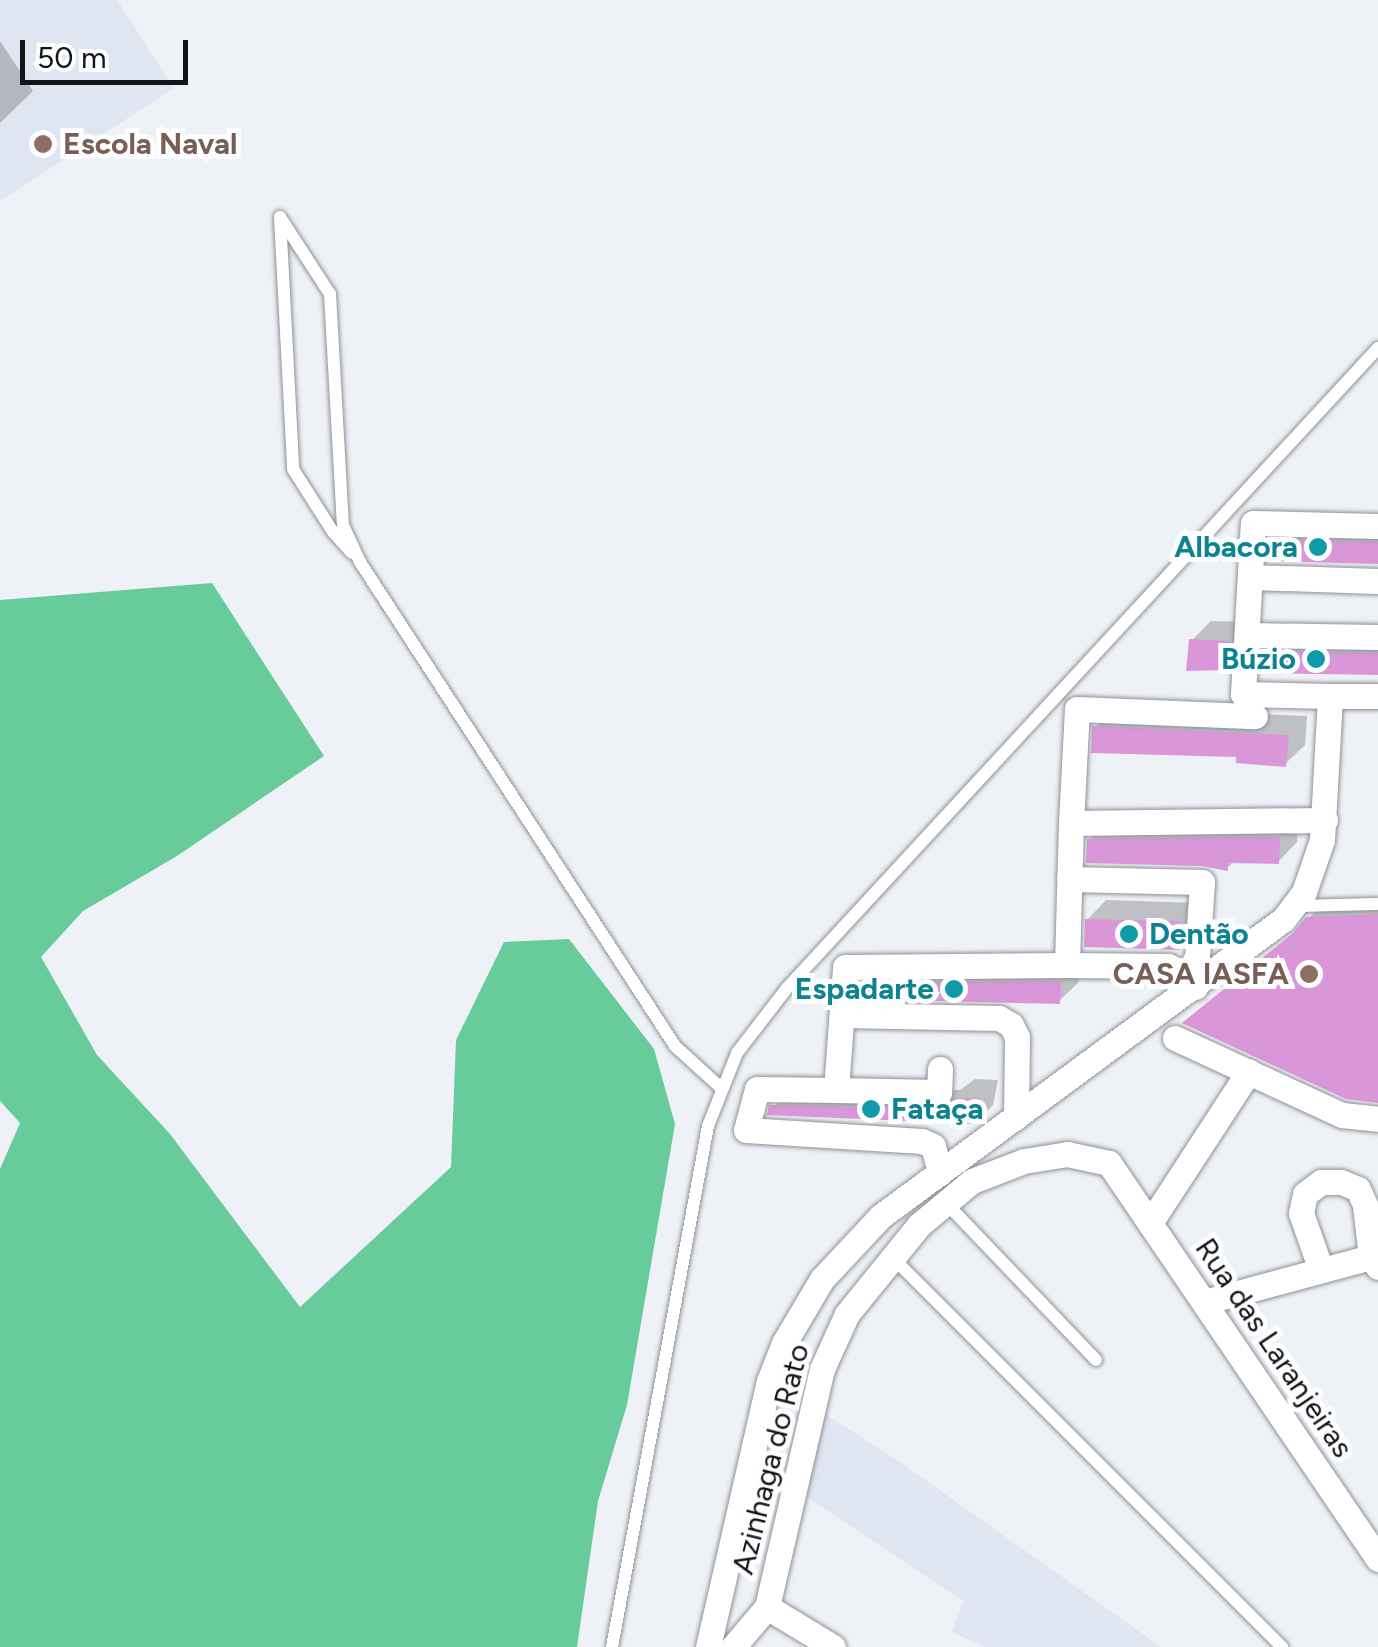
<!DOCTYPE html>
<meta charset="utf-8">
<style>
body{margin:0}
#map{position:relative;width:1378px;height:1647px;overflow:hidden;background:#eef1f6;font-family:Figtree,sans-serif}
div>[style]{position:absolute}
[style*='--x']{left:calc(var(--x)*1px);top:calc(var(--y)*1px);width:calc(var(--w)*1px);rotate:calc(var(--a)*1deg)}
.built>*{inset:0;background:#dfe5f1}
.forest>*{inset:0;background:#68cb9b}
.shadow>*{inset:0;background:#0003}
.building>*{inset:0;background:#d997d9}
.roads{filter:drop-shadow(0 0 2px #8f9196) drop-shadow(0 0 2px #8f9196)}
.lane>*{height:12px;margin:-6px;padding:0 6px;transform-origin:6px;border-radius:6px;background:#fff}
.street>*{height:25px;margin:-12.5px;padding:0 12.5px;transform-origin:12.5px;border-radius:12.5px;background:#fff}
.dots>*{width:28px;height:28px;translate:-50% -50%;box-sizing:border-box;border:5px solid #fdfeff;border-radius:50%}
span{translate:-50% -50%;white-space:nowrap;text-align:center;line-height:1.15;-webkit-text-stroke:10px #fdfeff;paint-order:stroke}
.education-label{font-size:30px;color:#785e54;font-weight:700}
.left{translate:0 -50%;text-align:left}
.right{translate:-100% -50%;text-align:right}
.culture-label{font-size:30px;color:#0d838f;font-weight:700}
.street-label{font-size:30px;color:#131416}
.scale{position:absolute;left:20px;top:40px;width:168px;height:45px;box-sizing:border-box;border:5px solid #131416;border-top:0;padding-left:12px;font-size:30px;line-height:35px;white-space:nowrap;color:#131416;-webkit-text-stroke:8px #fdfeff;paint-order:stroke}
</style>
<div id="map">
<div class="built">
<i style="clip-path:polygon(0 0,117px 0,174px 88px,0 201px)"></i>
<i style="clip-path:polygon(820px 1411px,900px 1462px,1161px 1647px,985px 1647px,952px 1632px,963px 1601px,807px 1497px)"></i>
</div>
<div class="forest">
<i style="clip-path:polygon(212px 583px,324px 756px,177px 856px,83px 911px,41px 957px,97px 1055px,170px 1134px,300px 1307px,451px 1167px,456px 1040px,504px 942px,569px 939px,654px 1049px,675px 1124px,627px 1405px,598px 1501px,577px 1647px,0 1647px,0 1169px,20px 1123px,0 1101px,0 600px)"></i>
</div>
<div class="shadow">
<i style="clip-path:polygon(0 41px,33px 91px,0 123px)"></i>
<i style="clip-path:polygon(1290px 521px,1378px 523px,1378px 562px,1271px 541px)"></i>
<i style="clip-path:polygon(1211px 621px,1248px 622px,1246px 649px,1227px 668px,1192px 640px)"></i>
<i style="clip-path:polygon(1284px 633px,1378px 635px,1378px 673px,1264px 653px)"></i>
<i style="clip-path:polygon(1114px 708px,1307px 716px,1305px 745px,1285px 764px,1095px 727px)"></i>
<i style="clip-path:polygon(1298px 819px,1297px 842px,1278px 862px,1235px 861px,1227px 868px,1089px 840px,1109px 821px)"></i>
<i style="clip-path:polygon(1106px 900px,1199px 903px,1198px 928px,1179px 947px,1087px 920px)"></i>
<i style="clip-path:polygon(1378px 902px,1378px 1100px,1302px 926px,1322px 904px)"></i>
<i style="clip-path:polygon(1079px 963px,1079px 982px,1059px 1001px,863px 984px,882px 965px)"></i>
<i style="clip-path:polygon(975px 1079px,998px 1080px,993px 1105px,974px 1124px,770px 1113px,791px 1087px,960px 1090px)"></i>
</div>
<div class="building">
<i style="clip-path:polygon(1268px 540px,1378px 542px,1378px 564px,1267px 561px)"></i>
<i style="clip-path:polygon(1189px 639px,1230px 641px,1228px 670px,1186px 671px)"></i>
<i style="clip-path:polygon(1262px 651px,1378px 653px,1378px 675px,1260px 673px)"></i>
<i style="clip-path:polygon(1092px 726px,1289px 735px,1286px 767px,1236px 763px,1236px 757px,1091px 753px)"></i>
<i style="clip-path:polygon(1229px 837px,1280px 837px,1279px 864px,1228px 863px,1228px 871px,1202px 866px,1086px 863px,1087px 839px)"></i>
<i style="clip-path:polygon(1378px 914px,1378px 1103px,1346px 1099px,1182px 1023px,1293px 933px,1306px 917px)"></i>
<i style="clip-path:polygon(1085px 919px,1180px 921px,1180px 950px,1084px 947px)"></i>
<i style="clip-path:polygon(1061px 981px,1060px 1004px,859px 999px,860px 983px)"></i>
<i style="clip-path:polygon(954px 1098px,980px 1098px,978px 1124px,767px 1115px,769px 1105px,939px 1108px)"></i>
</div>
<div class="roads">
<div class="lane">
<i style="--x:280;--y:217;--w:92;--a:57"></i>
<i style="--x:330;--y:294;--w:231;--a:86.8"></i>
<i style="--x:343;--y:525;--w:41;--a:65.3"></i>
<i style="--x:360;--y:562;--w:577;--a:56.94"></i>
<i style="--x:675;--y:1046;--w:61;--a:42.3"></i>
<i style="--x:280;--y:217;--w:252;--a:87"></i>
<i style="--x:293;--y:469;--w:75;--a:57.6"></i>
<i style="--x:333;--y:532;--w:28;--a:48"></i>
<i style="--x:1296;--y:906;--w:82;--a:-1.4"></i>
<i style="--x:946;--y:1203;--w:217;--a:46.3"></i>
<i style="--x:892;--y:1257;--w:552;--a:45"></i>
<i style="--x:612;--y:1647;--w:530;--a:-79.56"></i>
<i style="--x:708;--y:1126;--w:79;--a:-68.3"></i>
<i style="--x:737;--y:1053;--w:82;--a:-52.4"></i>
<i style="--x:787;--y:988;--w:871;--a:-47.28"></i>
</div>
<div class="street">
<i style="--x:1250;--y:577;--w:128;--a:1.8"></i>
<i style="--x:1247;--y:635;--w:131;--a:0.9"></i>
<i style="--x:1330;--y:696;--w:87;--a:-178.7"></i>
<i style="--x:1243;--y:694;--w:171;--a:-86.7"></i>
<i style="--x:1253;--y:523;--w:125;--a:1.4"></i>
<i style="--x:1071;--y:823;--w:114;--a:-87"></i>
<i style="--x:1077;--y:709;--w:178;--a:2.3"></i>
<i style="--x:1069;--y:879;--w:133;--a:1.3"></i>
<i style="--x:1202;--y:882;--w:105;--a:93.8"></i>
<i style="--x:1195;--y:987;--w:18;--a:-131"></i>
<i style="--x:1183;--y:973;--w:17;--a:-155"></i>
<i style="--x:1168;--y:966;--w:101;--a:-179.4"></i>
<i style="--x:1067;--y:965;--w:142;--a:-88.4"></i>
<i style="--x:1071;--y:823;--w:254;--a:-0.7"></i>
<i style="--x:842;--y:1015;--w:157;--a:1.1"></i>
<i style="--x:999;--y:1018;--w:14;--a:30"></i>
<i style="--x:1011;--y:1025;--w:13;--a:63"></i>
<i style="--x:1017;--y:1037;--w:80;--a:90.7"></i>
<i style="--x:1175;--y:1038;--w:184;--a:24.8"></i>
<i style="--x:1342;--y:1115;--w:36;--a:6"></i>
<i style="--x:940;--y:1069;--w:23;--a:92"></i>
<i style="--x:939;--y:1092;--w:103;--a:-178.9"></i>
<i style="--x:836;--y:1090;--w:123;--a:-85.8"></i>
<i style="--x:845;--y:967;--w:222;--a:-0.5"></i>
<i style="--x:836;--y:1090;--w:79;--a:-179.3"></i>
<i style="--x:757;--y:1089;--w:42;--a:105"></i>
<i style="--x:746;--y:1130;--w:176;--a:3.6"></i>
<i style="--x:922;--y:1141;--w:12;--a:24"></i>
<i style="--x:933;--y:1146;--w:28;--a:75"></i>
<i style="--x:1150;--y:1223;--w:181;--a:-56.9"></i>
<i style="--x:1321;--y:1270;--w:60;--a:-109.3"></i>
<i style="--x:1301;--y:1213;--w:19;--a:-78"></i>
<i style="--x:1305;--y:1194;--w:20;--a:-37"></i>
<i style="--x:1321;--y:1182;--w:20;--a:0"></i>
<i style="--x:1341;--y:1182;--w:18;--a:22"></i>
<i style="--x:1358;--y:1189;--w:17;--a:66"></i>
<i style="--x:1365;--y:1205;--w:52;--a:83.4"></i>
<i style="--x:1371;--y:1257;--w:12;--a:55"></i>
<i style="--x:1204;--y:1302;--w:180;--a:-15.1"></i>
<i style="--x:767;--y:1607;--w:77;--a:31.2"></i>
<i style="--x:708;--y:1647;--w:273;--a:-77.1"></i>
<i style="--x:769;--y:1381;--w:41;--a:-68.5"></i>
<i style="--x:784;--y:1343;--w:74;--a:-59.3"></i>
<i style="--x:822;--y:1279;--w:86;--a:-46.9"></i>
<i style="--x:881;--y:1216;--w:499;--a:-36.4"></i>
<i style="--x:1283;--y:920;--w:35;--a:-53"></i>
<i style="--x:1304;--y:892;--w:55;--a:-70.9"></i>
<i style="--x:1322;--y:840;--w:144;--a:-86.8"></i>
<i style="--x:1330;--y:696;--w:48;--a:0"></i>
<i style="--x:733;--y:1647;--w:52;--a:-49.6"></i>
<i style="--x:767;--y:1607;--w:244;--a:-77"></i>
<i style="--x:822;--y:1369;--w:60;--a:-65.6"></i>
<i style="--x:847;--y:1314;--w:114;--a:-51"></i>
<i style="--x:919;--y:1225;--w:69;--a:-39.7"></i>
<i style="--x:972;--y:1181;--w:56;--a:-21"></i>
<i style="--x:1024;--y:1161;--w:44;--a:-9.2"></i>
<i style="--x:1067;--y:1154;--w:43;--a:12.1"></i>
<i style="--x:1109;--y:1163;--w:479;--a:55.8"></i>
</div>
</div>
<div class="dots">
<i style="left:43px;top:144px;background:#8d6e63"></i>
<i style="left:1318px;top:547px;background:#0f9aa8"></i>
<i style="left:1316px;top:659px;background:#0f9aa8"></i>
<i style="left:1129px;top:934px;background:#0f9aa8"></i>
<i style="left:1309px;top:974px;background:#8d6e63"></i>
<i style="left:954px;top:989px;background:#0f9aa8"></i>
<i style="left:871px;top:1109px;background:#0f9aa8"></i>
</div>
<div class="education-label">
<span class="left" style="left:63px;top:144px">Escola Naval</span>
<span class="right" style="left:1289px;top:974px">CASA IASFA</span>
</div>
<div class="culture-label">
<span class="right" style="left:1298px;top:547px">Albacora</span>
<span class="right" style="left:1296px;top:659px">Búzio</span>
<span class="left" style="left:1149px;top:934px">Dentão</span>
<span class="right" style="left:934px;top:989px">Espadarte</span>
<span class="left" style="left:891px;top:1109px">Fataça</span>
</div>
<div class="street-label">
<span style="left:1274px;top:1348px;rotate:56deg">Rua das Laranjeiras</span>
<span style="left:771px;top:1459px;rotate:-76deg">Azinhaga do Rato</span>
</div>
<div class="scale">50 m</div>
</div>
